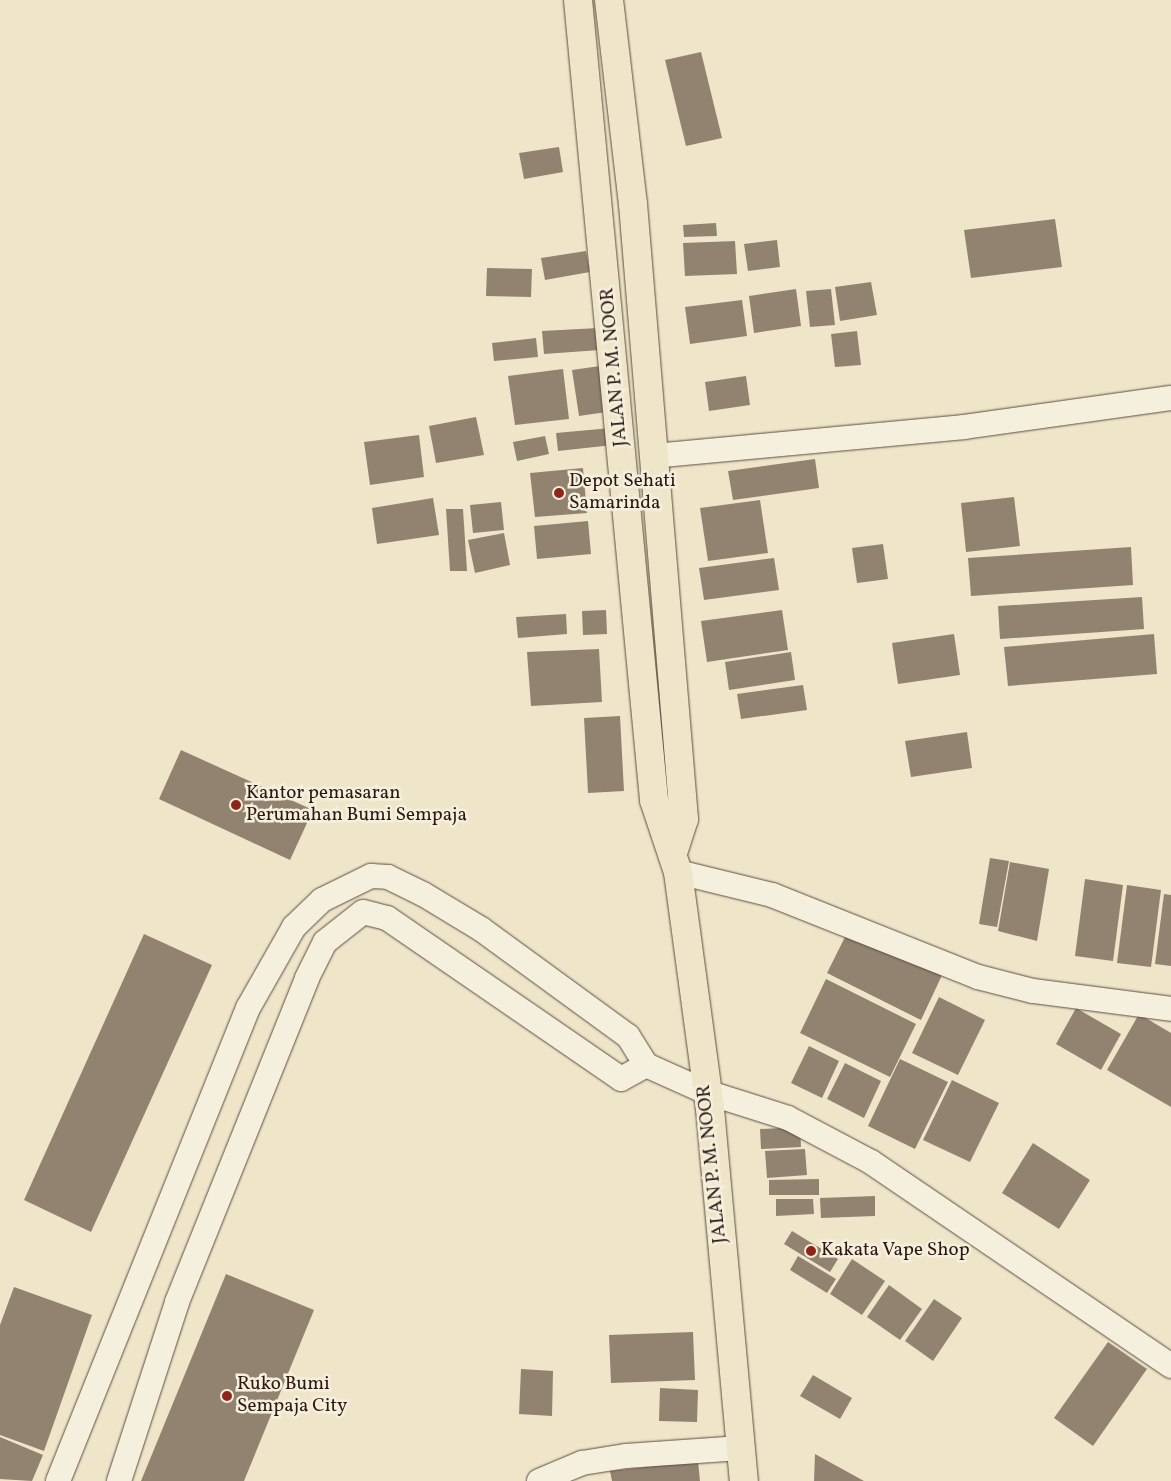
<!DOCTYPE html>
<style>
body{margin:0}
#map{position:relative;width:1171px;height:1481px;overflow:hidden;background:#efe6ca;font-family:Vollkorn,serif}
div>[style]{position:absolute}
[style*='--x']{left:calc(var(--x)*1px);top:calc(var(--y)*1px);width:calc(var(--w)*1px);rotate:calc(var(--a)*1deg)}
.building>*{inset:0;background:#928371}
.roads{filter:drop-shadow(0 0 1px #5e4c3e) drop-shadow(0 0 1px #5e4c3e)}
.minor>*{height:24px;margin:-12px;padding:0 12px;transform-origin:12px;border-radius:12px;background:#f5efdd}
.trunk>*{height:28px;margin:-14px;padding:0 14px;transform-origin:14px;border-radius:14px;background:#efe6ca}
.dots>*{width:14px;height:14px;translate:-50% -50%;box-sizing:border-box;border:2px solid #f5efdd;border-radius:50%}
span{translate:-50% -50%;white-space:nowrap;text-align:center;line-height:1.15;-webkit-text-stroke:5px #f5efdd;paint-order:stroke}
.street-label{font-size:19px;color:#2e1810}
.poi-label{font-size:19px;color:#2e1810}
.left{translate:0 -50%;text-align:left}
</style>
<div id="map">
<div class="building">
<i style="clip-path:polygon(701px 52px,722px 138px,686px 146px,665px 60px)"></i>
<i style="clip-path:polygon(559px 147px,563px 172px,524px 179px,519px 153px)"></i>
<i style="clip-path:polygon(1055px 219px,1062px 267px,971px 278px,964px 230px)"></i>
<i style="clip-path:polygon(716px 223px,717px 236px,684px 237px,683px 225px)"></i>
<i style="clip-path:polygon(777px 240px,780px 267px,748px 271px,744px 244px)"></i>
<i style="clip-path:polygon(735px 241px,737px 274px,685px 276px,683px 243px)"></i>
<i style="clip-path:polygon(586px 251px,590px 272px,545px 280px,541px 258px)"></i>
<i style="clip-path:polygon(487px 268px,532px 269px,531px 297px,486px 296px)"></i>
<i style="clip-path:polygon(871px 282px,877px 315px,840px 321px,835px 287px)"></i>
<i style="clip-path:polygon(796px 289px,801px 326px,754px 333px,749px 296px)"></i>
<i style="clip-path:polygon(831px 289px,835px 325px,810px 327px,806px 291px)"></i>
<i style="clip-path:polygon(742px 300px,747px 336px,690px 344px,685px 307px)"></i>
<i style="clip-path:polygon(598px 328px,600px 350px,544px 354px,542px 331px)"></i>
<i style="clip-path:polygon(857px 331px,861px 365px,835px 367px,831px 334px)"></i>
<i style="clip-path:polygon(536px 338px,538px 357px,494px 361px,492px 343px)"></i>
<i style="clip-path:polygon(600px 366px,607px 412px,579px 416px,572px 370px)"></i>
<i style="clip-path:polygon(563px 369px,569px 419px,515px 425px,508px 376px)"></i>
<i style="clip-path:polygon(746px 376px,750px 405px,709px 411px,705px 382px)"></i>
<i style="clip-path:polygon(476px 417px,484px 455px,436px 463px,429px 426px)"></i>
<i style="clip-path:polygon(611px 428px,613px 445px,558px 451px,556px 433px)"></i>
<i style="clip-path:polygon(419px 435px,424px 477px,370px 485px,364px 442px)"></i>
<i style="clip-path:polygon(545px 436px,549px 454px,517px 461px,513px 442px)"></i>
<i style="clip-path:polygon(815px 459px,819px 488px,733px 500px,728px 471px)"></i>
<i style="clip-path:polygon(583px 468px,587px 513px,535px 517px,530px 473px)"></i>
<i style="clip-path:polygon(1014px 497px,1020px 546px,966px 552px,961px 503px)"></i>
<i style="clip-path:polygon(433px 498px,439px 535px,377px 544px,372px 508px)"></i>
<i style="clip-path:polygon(760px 500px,768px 553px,708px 561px,700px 508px)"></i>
<i style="clip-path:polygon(501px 502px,504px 530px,473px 533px,470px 505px)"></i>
<i style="clip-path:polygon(446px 509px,463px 509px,467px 571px,450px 571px)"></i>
<i style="clip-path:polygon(588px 521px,591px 554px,537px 559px,534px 526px)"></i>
<i style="clip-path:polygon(504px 533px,510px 565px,475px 573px,468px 540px)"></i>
<i style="clip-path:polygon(883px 544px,888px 579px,857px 583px,852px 548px)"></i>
<i style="clip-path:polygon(1131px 547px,1133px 585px,971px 596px,968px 558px)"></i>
<i style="clip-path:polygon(774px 558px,779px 590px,704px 600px,699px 568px)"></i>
<i style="clip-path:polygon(1142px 597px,1144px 629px,1000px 639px,998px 606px)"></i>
<i style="clip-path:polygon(606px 610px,607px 634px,583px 635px,582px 611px)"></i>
<i style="clip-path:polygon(782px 610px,788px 650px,707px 662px,701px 621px)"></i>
<i style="clip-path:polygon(566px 614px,567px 634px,518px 638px,516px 617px)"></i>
<i style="clip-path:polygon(954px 634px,960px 675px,898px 684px,892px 643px)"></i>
<i style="clip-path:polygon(1154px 634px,1157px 674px,1008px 686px,1004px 647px)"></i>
<i style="clip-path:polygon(599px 649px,602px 702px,531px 706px,527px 652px)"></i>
<i style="clip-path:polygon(791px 652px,795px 680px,729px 690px,725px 662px)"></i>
<i style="clip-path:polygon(803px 685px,807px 710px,741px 719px,737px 694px)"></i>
<i style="clip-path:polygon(620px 716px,624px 791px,588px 793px,584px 718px)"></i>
<i style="clip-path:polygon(967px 732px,972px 768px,911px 777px,905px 741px)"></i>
<i style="clip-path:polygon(181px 750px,313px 810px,290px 860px,159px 799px)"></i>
<i style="clip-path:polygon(990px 858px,1009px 861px,997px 927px,979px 924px)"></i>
<i style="clip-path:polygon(1010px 862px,1049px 869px,1037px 941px,998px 931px)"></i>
<i style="clip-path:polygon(1085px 879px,1123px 885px,1113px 961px,1075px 956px)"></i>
<i style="clip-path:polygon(1127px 885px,1161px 890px,1151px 967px,1117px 963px)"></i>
<i style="clip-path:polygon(1164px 894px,1171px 895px,1171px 966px,1155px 964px)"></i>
<i style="clip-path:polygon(850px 927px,943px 973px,921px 1020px,827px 973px)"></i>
<i style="clip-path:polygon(144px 934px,212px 965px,91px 1232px,24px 1200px)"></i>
<i style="clip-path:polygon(826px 979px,916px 1024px,890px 1077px,800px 1033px)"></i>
<i style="clip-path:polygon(939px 997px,985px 1020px,958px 1075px,912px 1053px)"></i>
<i style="clip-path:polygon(1076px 1008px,1121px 1034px,1101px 1070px,1056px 1044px)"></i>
<i style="clip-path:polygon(1139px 1014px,1171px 1033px,1171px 1107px,1107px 1070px)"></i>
<i style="clip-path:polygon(809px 1046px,839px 1061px,822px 1098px,791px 1083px)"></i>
<i style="clip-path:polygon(900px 1059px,948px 1082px,915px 1149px,868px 1126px)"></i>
<i style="clip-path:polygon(845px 1063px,881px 1081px,864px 1118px,827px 1099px)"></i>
<i style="clip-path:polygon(952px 1080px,999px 1103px,970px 1162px,923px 1140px)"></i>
<i style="clip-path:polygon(800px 1127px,801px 1147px,761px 1149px,760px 1129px)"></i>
<i style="clip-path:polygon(1033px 1143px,1090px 1180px,1059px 1229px,1002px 1193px)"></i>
<i style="clip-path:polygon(805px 1149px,807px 1175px,767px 1178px,765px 1151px)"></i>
<i style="clip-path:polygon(819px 1179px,819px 1195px,769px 1195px,769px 1180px)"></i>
<i style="clip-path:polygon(875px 1196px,875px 1216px,821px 1218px,820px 1198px)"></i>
<i style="clip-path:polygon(776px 1199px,813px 1199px,814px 1214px,776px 1216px)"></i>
<i style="clip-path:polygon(792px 1231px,838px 1259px,830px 1272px,784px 1244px)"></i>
<i style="clip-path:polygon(798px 1256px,836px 1279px,827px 1293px,790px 1270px)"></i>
<i style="clip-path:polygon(852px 1259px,885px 1281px,862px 1315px,830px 1294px)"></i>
<i style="clip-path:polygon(226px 1274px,314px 1310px,244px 1481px,141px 1481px)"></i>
<i style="clip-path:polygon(889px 1285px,922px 1309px,900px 1340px,867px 1317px)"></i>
<i style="clip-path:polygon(14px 1287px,92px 1315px,44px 1451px,0 1435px,0 1325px)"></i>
<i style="clip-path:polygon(934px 1299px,962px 1318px,933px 1361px,905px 1341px)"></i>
<i style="clip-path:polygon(693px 1332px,695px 1380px,611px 1383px,609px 1335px)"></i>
<i style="clip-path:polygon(1108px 1342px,1147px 1369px,1093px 1446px,1054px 1418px)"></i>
<i style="clip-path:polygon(521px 1369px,553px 1371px,552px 1416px,519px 1414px)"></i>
<i style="clip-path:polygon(813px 1375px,852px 1398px,840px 1419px,800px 1396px)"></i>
<i style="clip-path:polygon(660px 1388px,698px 1390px,697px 1422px,659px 1421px)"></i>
<i style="clip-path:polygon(0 1437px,43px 1455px,32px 1481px,0 1479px)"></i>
<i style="clip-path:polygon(815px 1454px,864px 1481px,814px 1481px)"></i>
<i style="clip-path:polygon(698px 1461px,700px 1481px,612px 1481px,610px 1471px)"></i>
</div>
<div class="roads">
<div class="minor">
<i style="--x:653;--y:456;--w:312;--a:-5.3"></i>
<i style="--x:964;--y:427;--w:209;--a:-8"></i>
<i style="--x:678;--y:872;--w:97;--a:13.7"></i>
<i style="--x:772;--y:895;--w:222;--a:21.7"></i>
<i style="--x:978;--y:977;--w:57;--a:14.3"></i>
<i style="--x:1033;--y:991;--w:139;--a:7.4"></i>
<i style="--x:58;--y:1481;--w:510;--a:-68.12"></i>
<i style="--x:248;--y:1008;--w:93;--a:-60.4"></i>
<i style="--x:294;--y:927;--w:39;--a:-44"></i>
<i style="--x:322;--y:900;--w:55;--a:-26.1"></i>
<i style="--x:371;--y:876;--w:17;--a:3"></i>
<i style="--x:388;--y:877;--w:39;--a:26"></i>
<i style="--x:423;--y:894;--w:68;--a:31.1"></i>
<i style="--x:481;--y:929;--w:182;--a:36.1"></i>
<i style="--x:628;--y:1036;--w:34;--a:58"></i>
<i style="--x:646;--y:1065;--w:66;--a:24.2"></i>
<i style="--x:706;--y:1092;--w:86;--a:17.6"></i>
<i style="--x:788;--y:1118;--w:94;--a:27.9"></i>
<i style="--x:871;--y:1162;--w:363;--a:34.2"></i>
<i style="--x:119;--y:1481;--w:188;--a:-72"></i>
<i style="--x:177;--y:1302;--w:349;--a:-68.1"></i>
<i style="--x:307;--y:978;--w:40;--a:-63.4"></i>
<i style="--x:325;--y:942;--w:48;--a:-38.3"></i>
<i style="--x:363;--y:912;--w:25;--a:14"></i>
<i style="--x:387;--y:918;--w:284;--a:34.5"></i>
<i style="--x:621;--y:1079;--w:29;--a:-29"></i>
<i style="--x:539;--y:1481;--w:47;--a:-22.7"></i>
<i style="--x:582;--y:1463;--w:45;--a:-9"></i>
<i style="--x:626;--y:1456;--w:115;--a:-4"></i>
</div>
<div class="trunk">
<i style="--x:578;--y:0;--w:804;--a:84.57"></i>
<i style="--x:654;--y:800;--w:76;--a:71.6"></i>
<i style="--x:678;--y:872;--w:239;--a:82.3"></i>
<i style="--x:710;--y:1109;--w:374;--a:84.8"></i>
<i style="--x:609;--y:0;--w:205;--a:83.3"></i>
<i style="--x:633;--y:204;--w:617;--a:85.26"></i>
<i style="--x:684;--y:819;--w:32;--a:108"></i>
</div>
</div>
<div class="dots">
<i style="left:559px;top:493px;background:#8f2418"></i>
<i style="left:236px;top:805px;background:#8f2418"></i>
<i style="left:811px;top:1251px;background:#8f2418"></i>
<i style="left:227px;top:1396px;background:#8f2418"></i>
</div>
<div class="street-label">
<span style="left:615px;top:367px;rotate:-95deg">JALAN P. M. NOOR</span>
<span style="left:713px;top:1164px;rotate:-96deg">JALAN P. M. NOOR</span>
</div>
<div class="poi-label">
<span class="left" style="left:569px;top:493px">Depot Sehati<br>Samarinda</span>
<span class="left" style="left:246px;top:805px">Kantor pemasaran<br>Perumahan Bumi Sempaja</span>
<span class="left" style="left:821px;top:1251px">Kakata Vape Shop</span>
<span class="left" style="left:237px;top:1396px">Ruko Bumi<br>Sempaja City</span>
</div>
</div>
